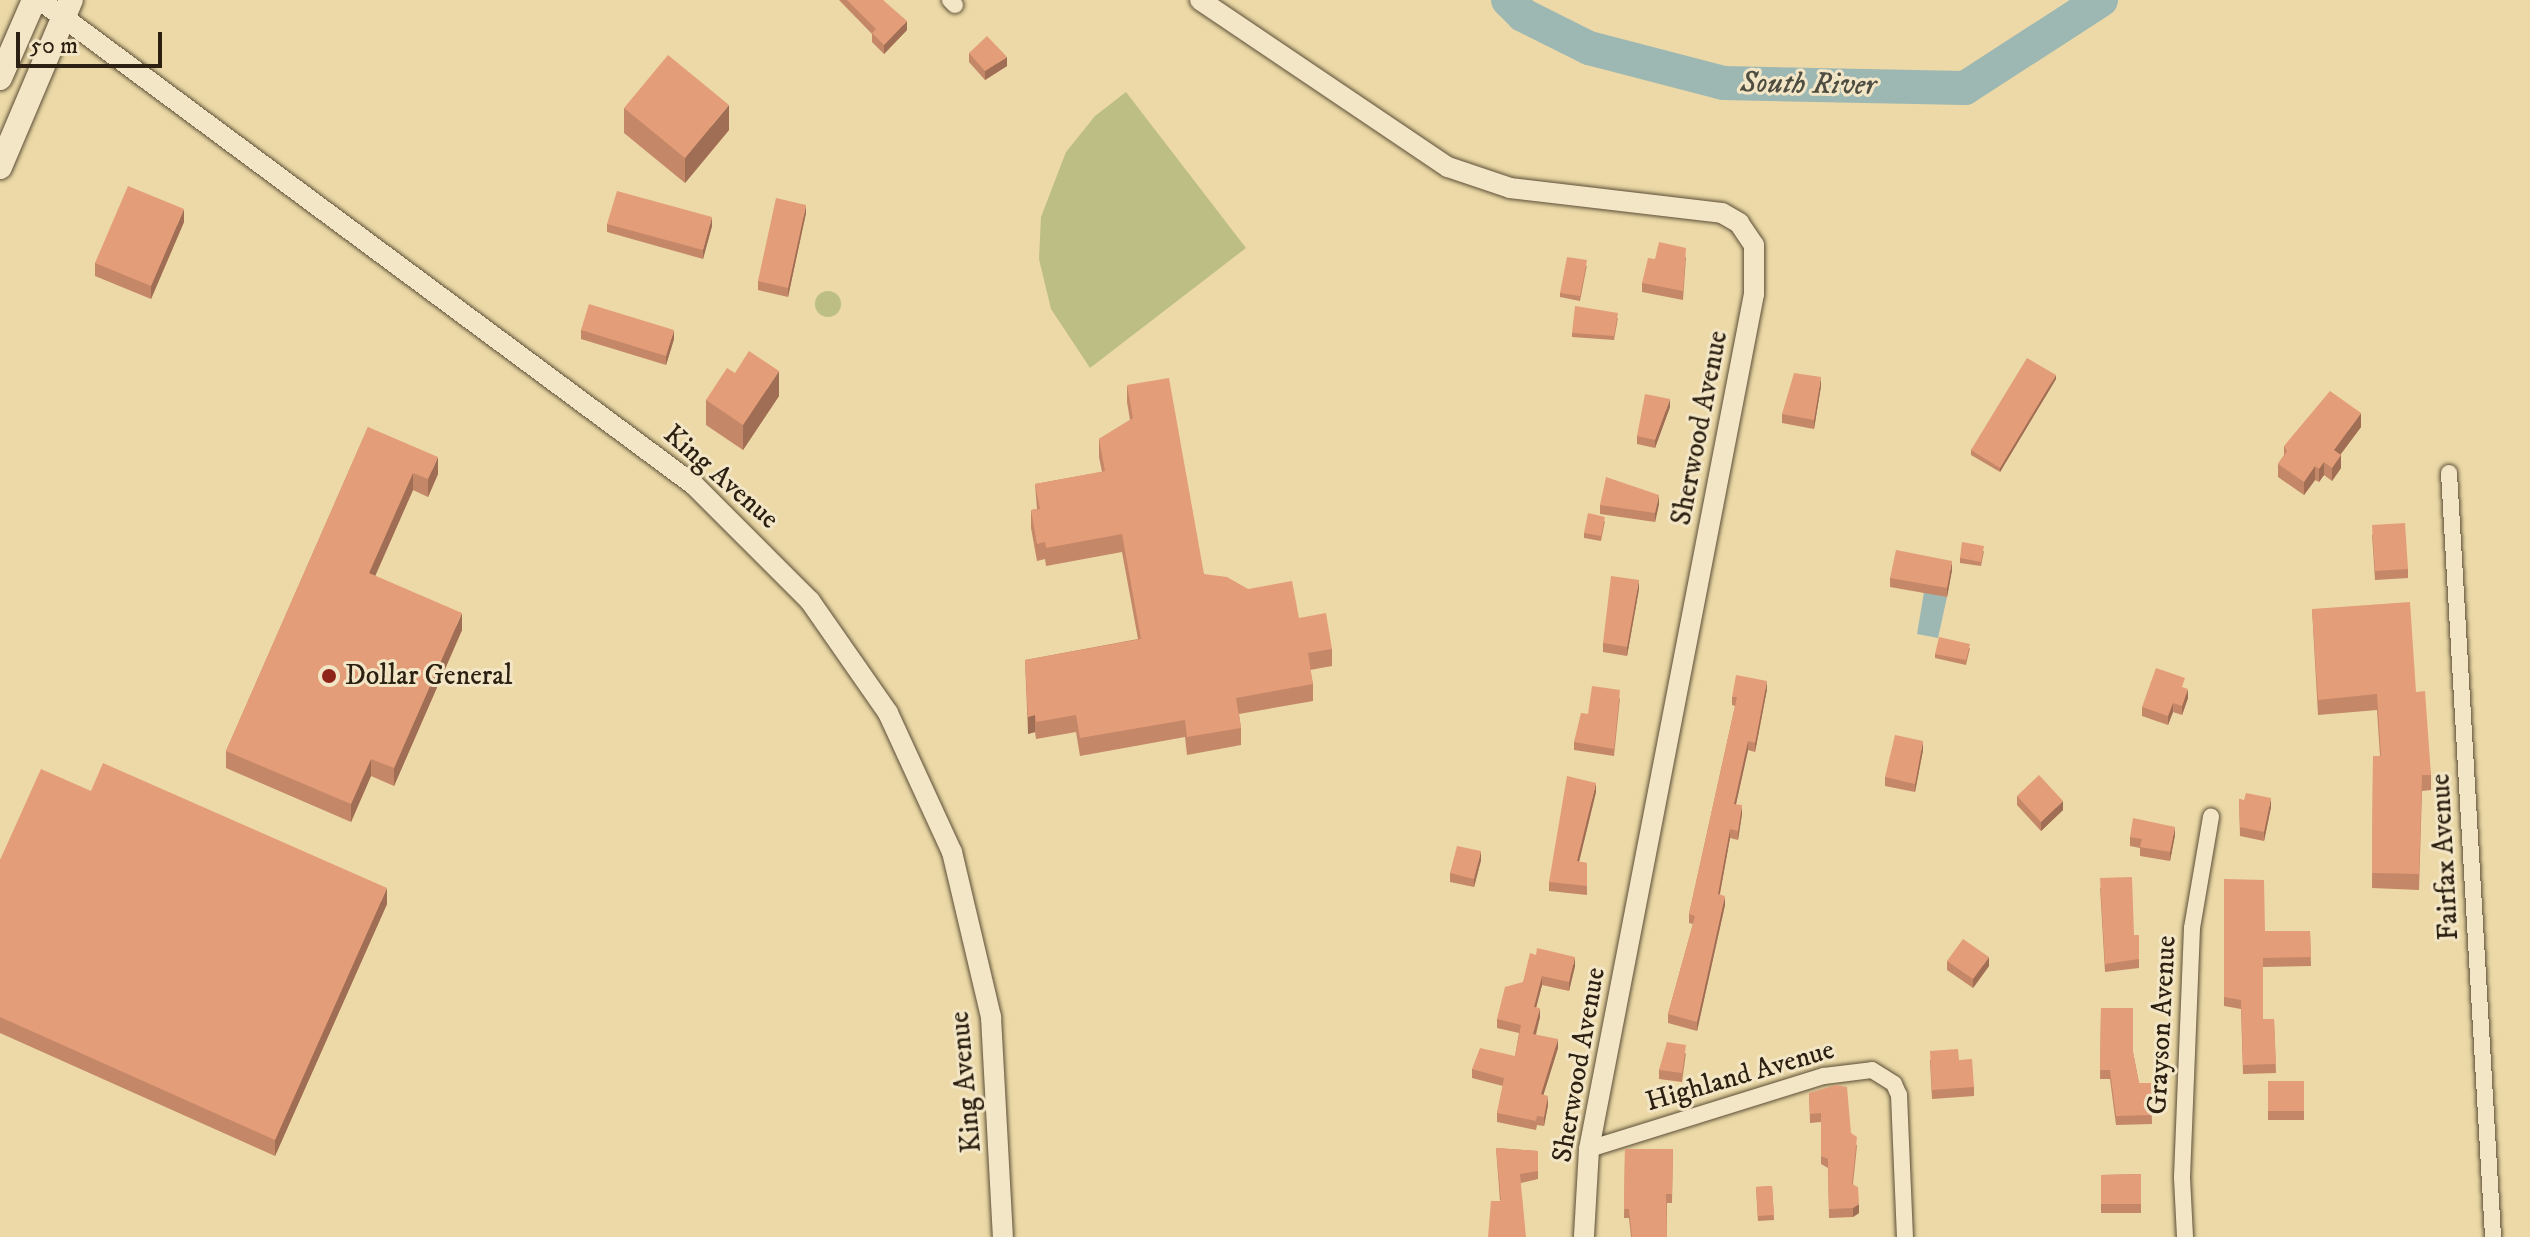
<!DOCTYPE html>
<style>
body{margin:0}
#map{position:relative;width:2530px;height:1237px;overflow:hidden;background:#ecd9a7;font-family:"IM FELL DW Pica",serif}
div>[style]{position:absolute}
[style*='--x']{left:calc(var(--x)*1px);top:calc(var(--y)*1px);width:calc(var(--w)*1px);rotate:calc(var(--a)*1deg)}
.green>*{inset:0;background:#bcbe84}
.round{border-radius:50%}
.water>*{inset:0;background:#9db7b3}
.river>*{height:34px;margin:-17px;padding:0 17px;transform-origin:17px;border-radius:17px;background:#9db7b3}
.roads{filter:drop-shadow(0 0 2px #5b4e36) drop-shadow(0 0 2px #5b4e36)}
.minor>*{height:16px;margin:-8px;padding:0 8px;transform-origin:8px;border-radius:8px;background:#f3e6c6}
.tertiary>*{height:20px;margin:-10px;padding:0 10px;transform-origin:10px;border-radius:10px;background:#f3e6c6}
.secondary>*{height:24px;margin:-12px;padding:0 12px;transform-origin:12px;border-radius:12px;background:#f3e6c6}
.wall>*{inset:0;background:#c48768}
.shaded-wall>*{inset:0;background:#a06e55}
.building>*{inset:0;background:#e49d79}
.dots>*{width:22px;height:22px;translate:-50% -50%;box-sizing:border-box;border:4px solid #f3e6c6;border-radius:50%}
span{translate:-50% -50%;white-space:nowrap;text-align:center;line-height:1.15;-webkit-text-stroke:6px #f3e6c6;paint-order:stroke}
.street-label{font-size:28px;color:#2b2011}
.poi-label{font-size:28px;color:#2b2011}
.left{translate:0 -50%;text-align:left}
.water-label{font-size:30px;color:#4d4d42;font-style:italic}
.scale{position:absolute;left:16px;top:32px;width:146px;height:36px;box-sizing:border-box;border:4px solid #2b2011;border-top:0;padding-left:10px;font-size:24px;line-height:28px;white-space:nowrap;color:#2b2011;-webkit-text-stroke:6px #f3e6c6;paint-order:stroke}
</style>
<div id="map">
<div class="green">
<i style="clip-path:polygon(1126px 92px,1246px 248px,1090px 368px,1051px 309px,1039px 259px,1041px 217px,1066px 152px,1095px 116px)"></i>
<i class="round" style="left:815px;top:291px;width:26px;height:26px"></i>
</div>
<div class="water">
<i style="clip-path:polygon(1924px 592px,1947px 597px,1938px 638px,1917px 634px)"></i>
</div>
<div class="river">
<i style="--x:1508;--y:0;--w:21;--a:45"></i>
<i style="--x:1523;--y:15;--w:74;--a:26.6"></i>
<i style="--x:1589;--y:48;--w:138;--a:14.6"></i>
<i style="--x:1723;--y:83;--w:242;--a:1.2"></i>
<i style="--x:1965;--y:88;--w:162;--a:-32.9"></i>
</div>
<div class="roads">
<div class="minor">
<i style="--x:950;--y:0;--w:7;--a:45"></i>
<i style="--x:2449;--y:473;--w:765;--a:86.7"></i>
<i style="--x:1589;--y:1149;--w:246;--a:-17.3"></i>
<i style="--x:1824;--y:1076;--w:48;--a:-7.1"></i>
<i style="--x:1872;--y:1070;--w:26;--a:32"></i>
<i style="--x:1894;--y:1084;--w:12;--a:66"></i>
<i style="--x:1899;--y:1095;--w:142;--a:87.6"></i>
<i style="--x:2185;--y:1237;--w:60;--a:-92.9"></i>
<i style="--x:2182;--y:1177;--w:249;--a:-87.7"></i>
<i style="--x:2192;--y:928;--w:113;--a:-80.3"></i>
</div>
<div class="tertiary">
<i style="--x:40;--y:0;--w:814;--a:36.56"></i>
<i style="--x:694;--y:485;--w:164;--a:45"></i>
<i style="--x:810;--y:601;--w:136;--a:55.1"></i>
<i style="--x:888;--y:713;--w:153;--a:65.3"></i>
<i style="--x:952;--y:852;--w:170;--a:76.7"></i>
<i style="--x:991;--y:1017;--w:220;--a:86.9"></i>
<i style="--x:1200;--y:0;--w:299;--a:34"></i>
<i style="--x:1448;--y:167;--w:65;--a:18.7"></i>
<i style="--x:1510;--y:188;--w:213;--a:6.7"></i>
<i style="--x:1722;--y:213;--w:20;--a:30"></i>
<i style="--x:1739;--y:223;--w:27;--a:56"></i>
<i style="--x:1754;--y:245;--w:49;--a:90"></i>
<i style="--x:1754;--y:294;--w:871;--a:100.92"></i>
<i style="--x:1589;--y:1149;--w:88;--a:93.3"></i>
</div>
<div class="secondary">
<i style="--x:0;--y:78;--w:85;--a:-66.4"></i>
<i style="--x:0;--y:167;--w:181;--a:-67"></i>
</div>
</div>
<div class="wall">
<i style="clip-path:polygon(839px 0,883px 0,907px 30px,884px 54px,872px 42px,872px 34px)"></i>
<i style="clip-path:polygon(969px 53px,1007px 66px,985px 80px,969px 62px)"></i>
<i style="clip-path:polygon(624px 108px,729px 130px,685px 183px,624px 133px)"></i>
<i style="clip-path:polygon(806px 213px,788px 297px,758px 290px,758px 281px)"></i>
<i style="clip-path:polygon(184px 222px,151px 299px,95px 276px,95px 263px)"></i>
<i style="clip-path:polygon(607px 224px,712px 226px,703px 259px,607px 232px)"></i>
<i style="clip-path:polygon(1686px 257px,1683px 300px,1642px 292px,1642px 283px)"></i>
<i style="clip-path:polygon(1587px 265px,1580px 301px,1560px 297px,1560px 293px)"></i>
<i style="clip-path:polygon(1618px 318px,1614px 340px,1572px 337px,1572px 333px)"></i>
<i style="clip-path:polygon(581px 330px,674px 339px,666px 365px,581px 339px)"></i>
<i style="clip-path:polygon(735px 373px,779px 396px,743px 450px,706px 425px,706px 400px)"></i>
<i style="clip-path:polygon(2056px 379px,2000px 472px,1971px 455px,1971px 450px)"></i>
<i style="clip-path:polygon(1127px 385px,1204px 574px,1299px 618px,1332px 649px,1332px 666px,1310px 670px,1313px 684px,1313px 701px,1239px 714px,1241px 728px,1241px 745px,1187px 755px,1185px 737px,1080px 756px,1076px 732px,1036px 739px,1035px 732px,1028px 734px,1025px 660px,1138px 639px,1122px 552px,1046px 566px,1045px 559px,1037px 561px,1031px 528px,1031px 510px,1037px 509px,1035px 484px,1102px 472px,1099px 457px,1099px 439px,1130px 420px,1127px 402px)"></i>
<i style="clip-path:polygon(1821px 386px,1814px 429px,1782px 423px,1782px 414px)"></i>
<i style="clip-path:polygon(1670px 407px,1655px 448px,1637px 444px,1637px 436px)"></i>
<i style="clip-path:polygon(368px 427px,438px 474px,428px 497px,413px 490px,375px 576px,462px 630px,394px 786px,371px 776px,351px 822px,226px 768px,226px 751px)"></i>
<i style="clip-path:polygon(2361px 427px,2341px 454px,2341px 468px,2332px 481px,2324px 475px,2319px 482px,2315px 480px,2304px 495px,2278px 477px,2278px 464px,2284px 455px,2284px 446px)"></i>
<i style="clip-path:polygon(1659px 504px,1655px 522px,1600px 514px,1600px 505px)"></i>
<i style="clip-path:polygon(1605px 521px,1601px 541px,1584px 538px,1584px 533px)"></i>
<i style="clip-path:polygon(2372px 534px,2408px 569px,2408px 578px,2375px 580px)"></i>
<i style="clip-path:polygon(1984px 551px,1981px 566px,1960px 563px,1960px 558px)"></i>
<i style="clip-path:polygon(1952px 570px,1947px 597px,1890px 587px,1890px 578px)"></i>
<i style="clip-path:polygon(1639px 589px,1627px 656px,1603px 652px,1603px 643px)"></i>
<i style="clip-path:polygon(2312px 609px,2416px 692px,2431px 775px,2431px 790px,2422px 791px,2419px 890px,2372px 888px,2373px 756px,2380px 756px,2377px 710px,2318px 715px)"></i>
<i style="clip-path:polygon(1970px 648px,1966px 665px,1935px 658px,1935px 654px)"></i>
<i style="clip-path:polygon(2185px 688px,2188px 698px,2182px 715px,2173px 712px,2168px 725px,2142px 716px,2142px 707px)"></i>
<i style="clip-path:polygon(1767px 689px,1755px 752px,1748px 750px,1736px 804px,1742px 814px,1738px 840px,1730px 838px,1720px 894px,1725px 905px,1697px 1031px,1668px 1023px,1668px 1014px,1693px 924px,1689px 923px,1689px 914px,1735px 706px,1732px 705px,1732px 697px)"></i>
<i style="clip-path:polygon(1620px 698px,1614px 756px,1574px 750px,1574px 742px,1588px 714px)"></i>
<i style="clip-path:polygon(1923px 750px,1915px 792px,1885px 786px,1885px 777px)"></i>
<i style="clip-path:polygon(91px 791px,387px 904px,275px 1156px,0 1033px,0 860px)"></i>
<i style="clip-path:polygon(1596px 792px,1579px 862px,1587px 863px,1587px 895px,1549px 891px,1549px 882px)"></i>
<i style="clip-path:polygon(2017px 796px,2063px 810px,2041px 831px,2017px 805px)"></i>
<i style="clip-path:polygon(2239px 799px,2271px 807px,2264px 841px,2240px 836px)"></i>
<i style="clip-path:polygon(2175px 835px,2170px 861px,2140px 856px,2140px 848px,2130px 846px,2130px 837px)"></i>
<i style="clip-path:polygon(1481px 860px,1474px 887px,1450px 882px,1450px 873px)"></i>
<i style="clip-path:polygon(2224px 879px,2265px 931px,2310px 931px,2311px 966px,2263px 967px,2263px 1019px,2274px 1019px,2276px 1073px,2243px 1074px,2241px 1009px,2224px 1006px)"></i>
<i style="clip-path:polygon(2100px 887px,2134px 935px,2139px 935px,2139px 968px,2105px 972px)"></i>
<i style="clip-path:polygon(1536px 955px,1575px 966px,1569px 991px,1542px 985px,1536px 1007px,1540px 1017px,1536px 1035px,1558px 1048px,1543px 1095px,1548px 1105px,1544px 1126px,1537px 1125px,1536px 1130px,1497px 1122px,1497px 1113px,1503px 1086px,1472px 1078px,1472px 1069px,1515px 1056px,1519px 1033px,1497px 1028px,1497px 1019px,1523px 982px)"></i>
<i style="clip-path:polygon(1947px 961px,1989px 966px,1973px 988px,1947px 970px)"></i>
<i style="clip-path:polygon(2101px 1008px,2133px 1052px,2139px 1083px,2151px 1083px,2152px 1124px,2116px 1125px,2110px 1079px,2100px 1079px)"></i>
<i style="clip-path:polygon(1686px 1053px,1682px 1082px,1659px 1079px,1659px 1070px)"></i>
<i style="clip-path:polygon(1930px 1060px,1959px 1060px,1974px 1087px,1974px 1096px,1932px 1099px)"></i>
<i style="clip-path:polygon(2268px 1081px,2304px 1081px,2304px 1120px,2268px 1120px)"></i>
<i style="clip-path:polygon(1809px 1093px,1851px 1133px,1857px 1146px,1853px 1184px,1859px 1213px,1853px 1217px,1829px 1218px,1828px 1168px,1821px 1164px,1821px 1122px,1810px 1123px)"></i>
<i style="clip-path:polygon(1496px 1148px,1538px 1151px,1538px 1179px,1521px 1183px,1500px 1201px)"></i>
<i style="clip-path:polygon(1625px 1149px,1673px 1149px,1672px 1203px,1667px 1203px,1667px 1237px,1673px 1237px,1631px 1237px,1629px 1218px,1624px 1218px)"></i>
<i style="clip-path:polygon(2141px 1174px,2141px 1213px,2101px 1213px,2101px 1175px)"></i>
<i style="clip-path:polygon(1772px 1186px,1774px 1220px,1758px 1221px,1756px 1187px)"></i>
</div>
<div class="shaded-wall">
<i style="clip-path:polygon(907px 21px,907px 30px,884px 54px,884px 45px)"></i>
<i style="clip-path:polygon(1007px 57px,1007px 66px,985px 80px,985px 71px)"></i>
<i style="clip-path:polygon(729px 105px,729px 130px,685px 183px,685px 158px)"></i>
<i style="clip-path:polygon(806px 205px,806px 213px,788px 297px,788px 288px)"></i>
<i style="clip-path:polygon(184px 209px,184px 222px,151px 299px,151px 286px)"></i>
<i style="clip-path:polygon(712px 217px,712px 226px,703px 259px,703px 250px)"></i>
<i style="clip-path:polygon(674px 330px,674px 339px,666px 365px,666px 356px)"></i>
<i style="clip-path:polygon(779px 371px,779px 396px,743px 450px,743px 425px)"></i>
<i style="clip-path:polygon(2056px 375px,2056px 379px,2000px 472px,2000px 468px)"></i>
<i style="clip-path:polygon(1821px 377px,1821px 386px,1814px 429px,1814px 420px)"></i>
<i style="clip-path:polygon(1670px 399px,1670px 407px,1655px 448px,1655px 440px)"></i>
<i style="clip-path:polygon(2361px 413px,2361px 427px,2334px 463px,2334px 450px)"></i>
<i style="clip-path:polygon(2341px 455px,2341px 468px,2332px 481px,2332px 468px)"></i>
<i style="clip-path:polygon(438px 457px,438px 474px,428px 497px,428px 479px)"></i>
<i style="clip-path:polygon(2324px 462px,2324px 475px,2319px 482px,2319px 469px)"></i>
<i style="clip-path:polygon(2315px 466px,2315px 480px,2304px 495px,2304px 482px)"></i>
<i style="clip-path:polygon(413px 473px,413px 490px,369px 590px,369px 573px)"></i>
<i style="clip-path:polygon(1659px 495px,1659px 504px,1655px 522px,1655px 513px)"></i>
<i style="clip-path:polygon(1952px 561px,1952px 570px,1947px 597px,1947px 588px)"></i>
<i style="clip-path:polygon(1639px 580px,1639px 589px,1627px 656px,1627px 647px)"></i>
<i style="clip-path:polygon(462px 613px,462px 630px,394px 786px,394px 768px)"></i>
<i style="clip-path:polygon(1767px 681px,1767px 689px,1755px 752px,1755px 743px)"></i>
<i style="clip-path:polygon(2188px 689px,2188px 698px,2182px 715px,2182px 706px)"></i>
<i style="clip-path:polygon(2173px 703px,2173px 712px,2168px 725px,2168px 716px)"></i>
<i style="clip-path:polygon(1035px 715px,1035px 732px,1028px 734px,1028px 717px)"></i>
<i style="clip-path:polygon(1748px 741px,1748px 750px,1734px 813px,1734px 804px)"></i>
<i style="clip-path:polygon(1923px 741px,1923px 750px,1915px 792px,1915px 784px)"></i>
<i style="clip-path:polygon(371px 759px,371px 776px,351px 822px,351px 804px)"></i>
<i style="clip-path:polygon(1596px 783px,1596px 792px,1577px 870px,1577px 861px)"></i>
<i style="clip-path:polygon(2271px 798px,2271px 807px,2264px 841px,2264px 832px)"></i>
<i style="clip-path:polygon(2063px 801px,2063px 810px,2041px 831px,2041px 822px)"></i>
<i style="clip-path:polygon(1742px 805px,1742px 814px,1738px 840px,1738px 831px)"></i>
<i style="clip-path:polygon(2175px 827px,2175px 835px,2170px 861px,2170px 852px)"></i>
<i style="clip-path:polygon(1730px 829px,1730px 838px,1718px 903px,1718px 894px)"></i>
<i style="clip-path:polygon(1481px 851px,1481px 860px,1474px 887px,1474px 879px)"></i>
<i style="clip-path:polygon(387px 888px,387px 904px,275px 1156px,275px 1140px)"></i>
<i style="clip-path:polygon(1725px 896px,1725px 905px,1697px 1031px,1697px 1022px)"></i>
<i style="clip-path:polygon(1575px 957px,1575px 966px,1569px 991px,1569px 982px)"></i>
<i style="clip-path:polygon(1989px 957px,1989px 966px,1973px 988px,1973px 979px)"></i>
<i style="clip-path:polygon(1542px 976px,1542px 985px,1534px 1016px,1534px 1007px)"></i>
<i style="clip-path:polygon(1540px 1008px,1540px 1017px,1533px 1043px,1533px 1034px)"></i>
<i style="clip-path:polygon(1558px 1039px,1558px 1048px,1541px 1103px,1541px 1094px)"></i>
<i style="clip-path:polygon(1548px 1096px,1548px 1105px,1544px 1126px,1544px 1117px)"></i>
<i style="clip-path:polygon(1859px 1204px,1859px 1213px,1853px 1217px,1853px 1208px)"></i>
</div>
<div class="building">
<i style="clip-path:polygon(847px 0,883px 0,907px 21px,884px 45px,872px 33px,876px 29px)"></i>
<i style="clip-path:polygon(987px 36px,1007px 57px,985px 71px,969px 53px)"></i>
<i style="clip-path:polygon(668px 55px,729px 105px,685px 158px,624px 108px)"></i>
<i style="clip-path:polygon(128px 186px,184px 209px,151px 286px,95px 263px)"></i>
<i style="clip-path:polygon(617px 191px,712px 217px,703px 250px,607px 224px)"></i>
<i style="clip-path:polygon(776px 198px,806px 205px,788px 288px,758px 281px)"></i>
<i style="clip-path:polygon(1659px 242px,1686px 248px,1683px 291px,1642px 283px,1648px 258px,1655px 259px)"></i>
<i style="clip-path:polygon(1567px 257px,1587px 260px,1580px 296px,1560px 293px)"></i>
<i style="clip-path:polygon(589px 304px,674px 330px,666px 356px,581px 330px)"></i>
<i style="clip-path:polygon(1575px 306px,1618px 313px,1614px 336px,1572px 333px)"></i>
<i style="clip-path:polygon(749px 351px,779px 371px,743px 425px,706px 400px,727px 368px,735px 373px)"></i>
<i style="clip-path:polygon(2027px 358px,2056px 375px,2000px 468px,1971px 450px)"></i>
<i style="clip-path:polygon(1794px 373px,1821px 377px,1814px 420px,1782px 414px)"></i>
<i style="clip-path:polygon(1169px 378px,1204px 574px,1227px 577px,1248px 589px,1292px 581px,1299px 618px,1326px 613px,1332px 649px,1308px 653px,1313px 684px,1236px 698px,1241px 728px,1187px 737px,1185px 720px,1080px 738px,1076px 715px,1036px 722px,1035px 715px,1028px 717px,1025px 660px,1141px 639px,1122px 534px,1046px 548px,1045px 542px,1037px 544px,1031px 510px,1040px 509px,1035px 484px,1105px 471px,1099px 439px,1133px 418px,1127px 385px)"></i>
<i style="clip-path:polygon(2330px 391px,2361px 413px,2334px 450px,2341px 455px,2332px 468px,2324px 462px,2319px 469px,2315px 466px,2304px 482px,2278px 464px,2287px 451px,2284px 446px)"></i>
<i style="clip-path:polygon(1645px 394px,1670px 399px,1655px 440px,1637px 436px)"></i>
<i style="clip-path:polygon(368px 427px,438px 457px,428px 479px,413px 473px,369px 573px,462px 613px,394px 768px,371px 759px,351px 804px,226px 751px)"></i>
<i style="clip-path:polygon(1606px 477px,1659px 495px,1655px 513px,1600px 505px)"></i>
<i style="clip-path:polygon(1588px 513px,1605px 517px,1601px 536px,1584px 533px)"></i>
<i style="clip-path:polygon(2405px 523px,2408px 569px,2375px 571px,2372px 525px)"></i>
<i style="clip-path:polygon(1962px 542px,1984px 546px,1981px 562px,1960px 558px)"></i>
<i style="clip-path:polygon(1896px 550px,1952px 561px,1947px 588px,1890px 578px)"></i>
<i style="clip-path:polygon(1611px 576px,1639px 580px,1627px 647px,1603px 643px)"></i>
<i style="clip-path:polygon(2410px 602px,2416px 692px,2425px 691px,2431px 775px,2422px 775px,2419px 874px,2372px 873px,2373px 756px,2381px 756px,2377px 694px,2318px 700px,2312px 609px)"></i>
<i style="clip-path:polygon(1939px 637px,1970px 644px,1966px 660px,1935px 654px)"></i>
<i style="clip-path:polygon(2156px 668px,2185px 678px,2182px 687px,2188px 689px,2182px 706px,2173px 703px,2168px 716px,2142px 707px)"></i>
<i style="clip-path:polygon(1736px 675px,1767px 681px,1755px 743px,1748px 741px,1734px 804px,1742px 805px,1738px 831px,1730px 829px,1718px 894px,1725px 896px,1697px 1022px,1668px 1014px,1695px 916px,1689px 914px,1737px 697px,1732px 697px)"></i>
<i style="clip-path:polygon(1592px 686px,1620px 690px,1614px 749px,1574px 742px,1581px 713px,1588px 714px)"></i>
<i style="clip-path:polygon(1895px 735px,1923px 741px,1915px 784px,1885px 777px)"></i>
<i style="clip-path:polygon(103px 763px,387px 888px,275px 1140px,0 1017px,0 860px,41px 769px,91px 791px)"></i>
<i style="clip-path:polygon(2039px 775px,2063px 801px,2041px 822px,2017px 796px)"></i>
<i style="clip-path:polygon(1567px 776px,1596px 783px,1577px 861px,1587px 863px,1587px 886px,1549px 882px)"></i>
<i style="clip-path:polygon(2246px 793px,2271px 798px,2264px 832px,2240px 827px,2239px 799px,2244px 800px)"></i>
<i style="clip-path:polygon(2133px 818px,2175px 827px,2170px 852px,2140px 847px,2142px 839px,2130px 837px)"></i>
<i style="clip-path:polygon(1457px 846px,1481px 851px,1474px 879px,1450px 873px)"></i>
<i style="clip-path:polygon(2132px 877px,2134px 935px,2139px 935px,2139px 959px,2105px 964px,2100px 878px)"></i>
<i style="clip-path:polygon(2224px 879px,2264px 880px,2265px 931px,2310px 931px,2311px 957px,2263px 958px,2263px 1019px,2274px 1019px,2276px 1064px,2243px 1065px,2241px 1000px,2224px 997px)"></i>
<i style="clip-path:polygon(1963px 939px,1989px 957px,1973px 979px,1947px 961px)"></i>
<i style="clip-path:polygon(1537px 948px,1575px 957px,1569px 982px,1542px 976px,1534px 1007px,1540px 1008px,1533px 1034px,1558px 1039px,1541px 1094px,1548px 1096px,1544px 1117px,1537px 1116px,1536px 1121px,1497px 1113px,1504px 1078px,1472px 1069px,1480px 1048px,1515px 1056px,1521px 1025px,1497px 1019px,1505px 987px,1523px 982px,1530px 953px,1536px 955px)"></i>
<i style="clip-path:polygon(2101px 1008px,2133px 1008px,2133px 1052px,2139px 1083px,2151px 1083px,2152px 1115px,2116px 1116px,2110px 1070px,2100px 1070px)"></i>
<i style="clip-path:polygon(1667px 1042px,1686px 1045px,1682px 1073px,1659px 1070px)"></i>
<i style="clip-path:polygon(1958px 1049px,1959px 1060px,1972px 1059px,1974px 1087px,1932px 1090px,1930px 1051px)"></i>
<i style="clip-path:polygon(2268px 1081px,2304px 1081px,2304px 1111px,2268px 1111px)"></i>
<i style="clip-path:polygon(1836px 1085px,1847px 1087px,1851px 1133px,1857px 1137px,1852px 1184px,1858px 1187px,1859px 1204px,1853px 1208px,1829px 1209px,1828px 1159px,1821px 1156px,1821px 1113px,1810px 1114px,1809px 1093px)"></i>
<i style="clip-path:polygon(1496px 1148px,1538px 1151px,1538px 1171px,1520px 1174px,1526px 1237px,1488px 1237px,1491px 1201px,1501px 1201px)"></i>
<i style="clip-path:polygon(1625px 1149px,1673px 1149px,1672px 1194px,1666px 1194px,1667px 1237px,1673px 1237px,1632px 1237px,1629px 1209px,1624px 1209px)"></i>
<i style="clip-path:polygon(2141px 1174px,2141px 1204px,2101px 1204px,2101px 1175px)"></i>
<i style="clip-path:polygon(1772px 1186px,1774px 1215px,1758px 1216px,1756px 1187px)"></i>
</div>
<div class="dots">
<i style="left:329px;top:676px;background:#8f2418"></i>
</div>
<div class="street-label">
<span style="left:1700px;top:428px;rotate:-79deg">Sherwood Avenue</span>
<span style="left:721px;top:477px;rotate:41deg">King Avenue</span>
<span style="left:2445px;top:857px;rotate:-93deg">Fairfax Avenue</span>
<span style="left:2162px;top:1025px;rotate:-87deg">Grayson Avenue</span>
<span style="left:1579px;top:1065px;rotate:-80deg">Sherwood Avenue</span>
<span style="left:1740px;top:1076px;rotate:-16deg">Highland Avenue</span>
<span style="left:966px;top:1082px;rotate:-95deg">King Avenue</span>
</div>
<div class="poi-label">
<span class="left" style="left:345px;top:676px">Dollar General</span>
</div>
<div class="water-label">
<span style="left:1808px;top:85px;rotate:1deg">South River</span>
</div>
<div class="scale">50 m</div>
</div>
